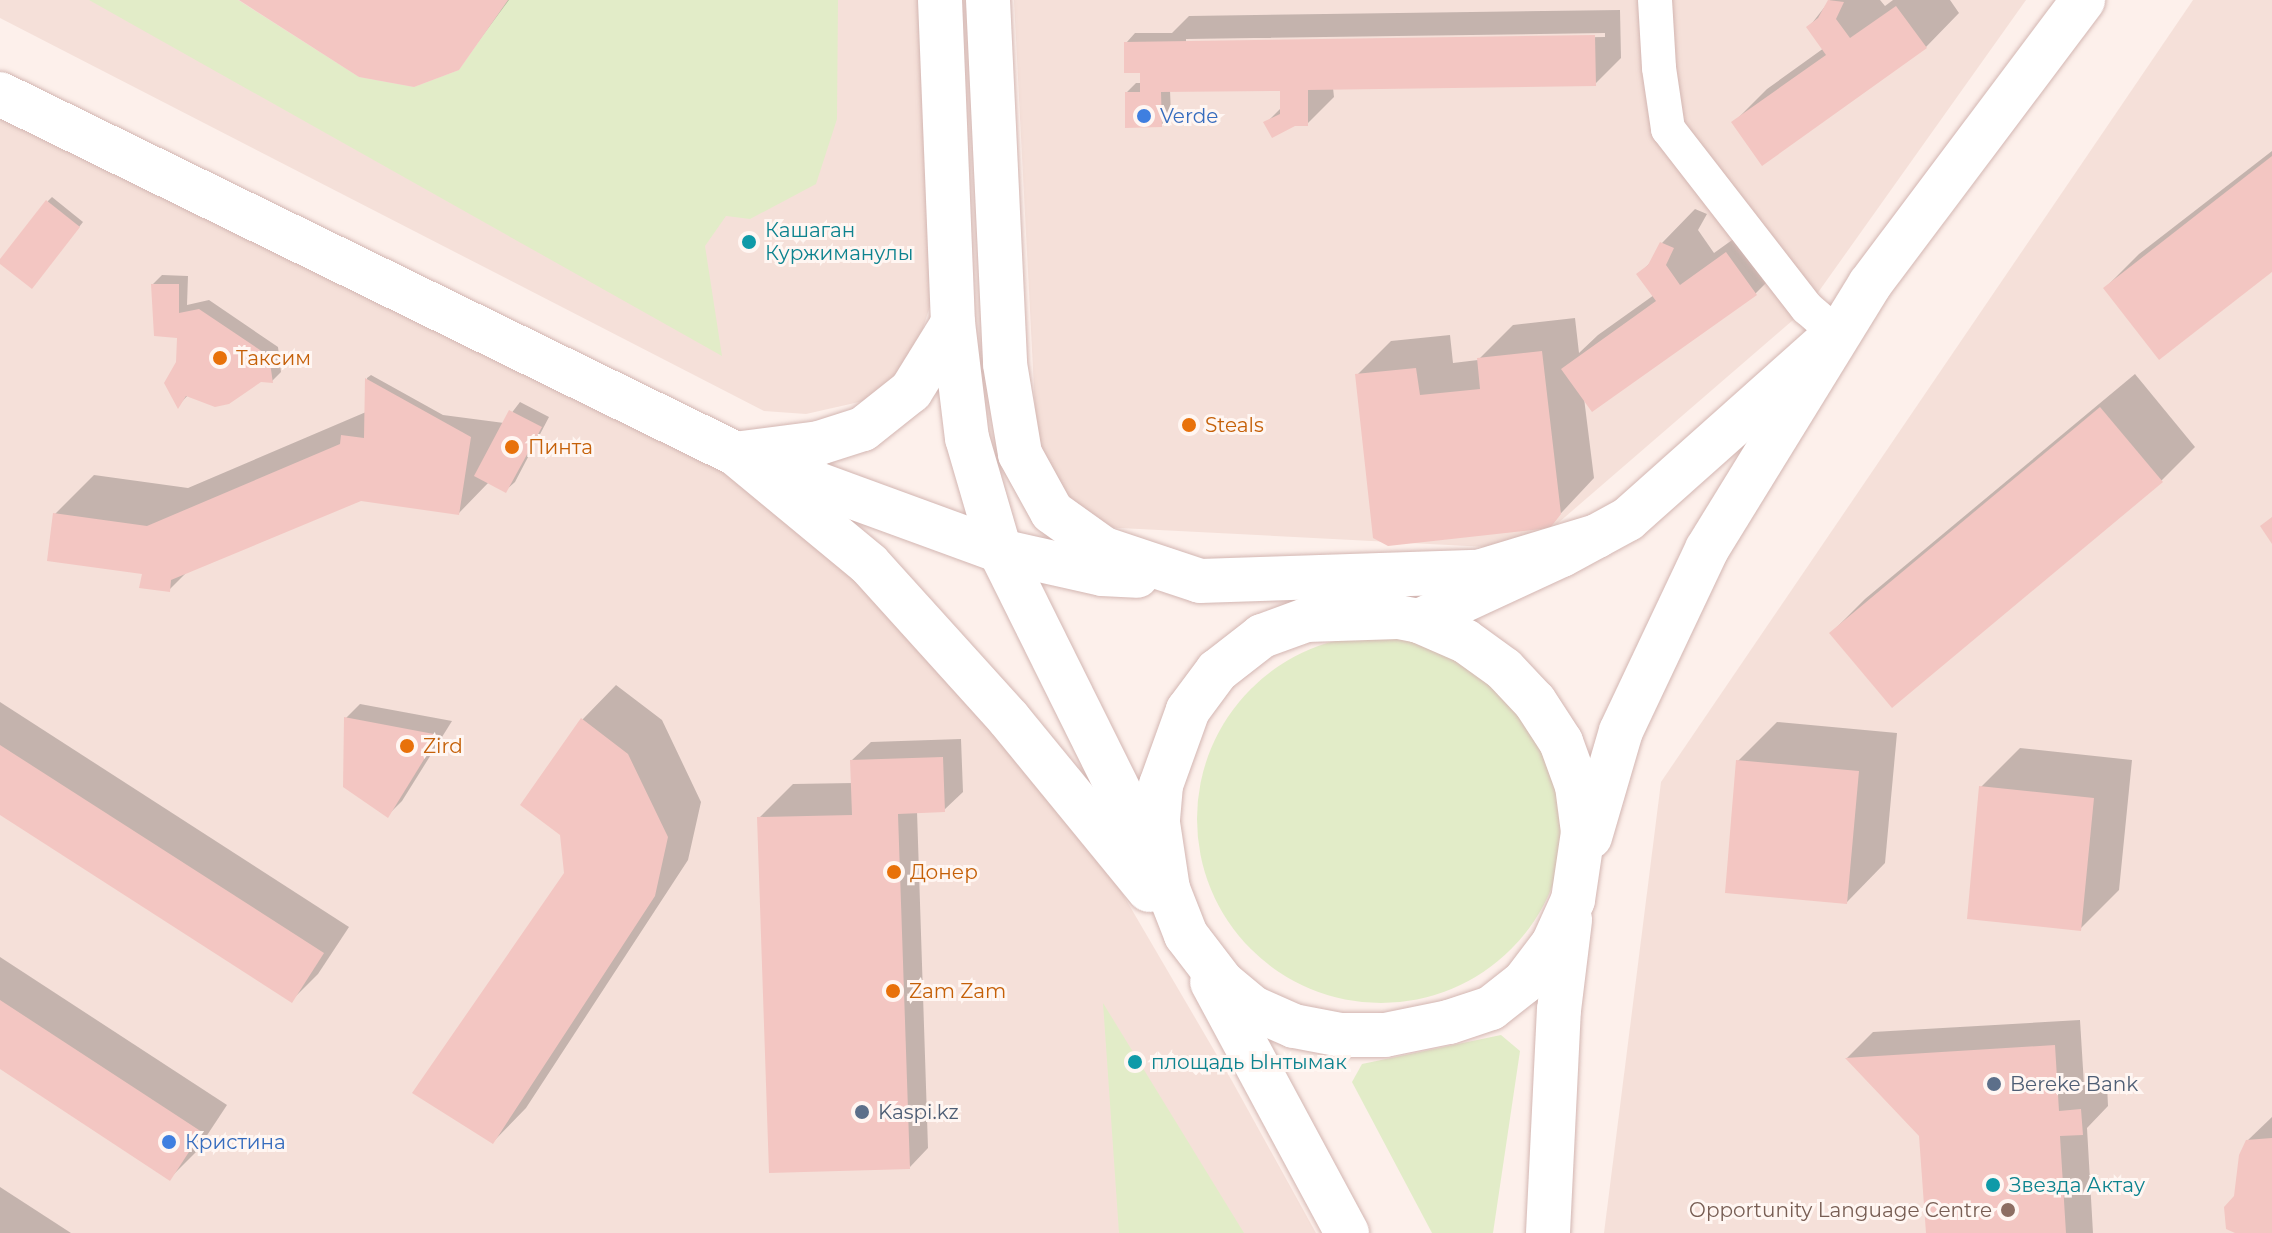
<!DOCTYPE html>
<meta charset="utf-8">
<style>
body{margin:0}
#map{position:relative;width:2272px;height:1233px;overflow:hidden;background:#fdf0eb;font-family:Montserrat,sans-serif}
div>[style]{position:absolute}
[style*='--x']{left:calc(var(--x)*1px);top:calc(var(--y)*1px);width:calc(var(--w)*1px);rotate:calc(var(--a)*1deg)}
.residential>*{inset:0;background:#f5e0d9}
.green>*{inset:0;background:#e2ecc8}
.round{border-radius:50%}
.shadow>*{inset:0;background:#0003}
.building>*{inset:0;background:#f3c6c2}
.roads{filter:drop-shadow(0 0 2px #d3b6b2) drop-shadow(0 0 2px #d3b6b2)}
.minor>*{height:34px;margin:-17px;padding:0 17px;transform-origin:17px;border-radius:17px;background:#fff}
.tertiary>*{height:44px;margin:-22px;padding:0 22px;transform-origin:22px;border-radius:22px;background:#fff}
.secondary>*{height:44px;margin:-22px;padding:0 22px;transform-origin:22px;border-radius:22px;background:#fff}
.dots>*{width:22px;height:22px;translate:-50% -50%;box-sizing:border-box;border:4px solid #fff6f2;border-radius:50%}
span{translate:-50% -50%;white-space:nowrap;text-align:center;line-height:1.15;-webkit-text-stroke:6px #fff6f2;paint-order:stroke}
.shop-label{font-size:20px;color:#366cbe}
.left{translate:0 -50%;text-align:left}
.culture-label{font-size:20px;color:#0d838f}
.food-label{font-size:20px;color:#c56008}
.service-label{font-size:20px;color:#4e5e75}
.education-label{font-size:20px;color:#785e54}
.right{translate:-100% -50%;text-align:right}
</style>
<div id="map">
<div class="residential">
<i style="clip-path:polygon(0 0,922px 0,934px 294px,918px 343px,901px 377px,868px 400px,806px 414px,764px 411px,0 18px)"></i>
<i style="clip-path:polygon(1014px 0,2026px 0,1807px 308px,1528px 549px,1041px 524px)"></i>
<i style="clip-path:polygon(2193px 0,2272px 0,2272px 1233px,1604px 1233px,1661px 782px)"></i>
<i style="clip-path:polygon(0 113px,705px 455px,808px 516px,1080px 821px,1232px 1081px,1316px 1233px,0 1233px)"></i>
</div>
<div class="green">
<i style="clip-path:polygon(89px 0,238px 0,359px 77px,414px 87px,459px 70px,508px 0,838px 0,837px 119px,816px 184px,750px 219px,726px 216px,705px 246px,722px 356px)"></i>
<i class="round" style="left:1197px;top:635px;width:368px;height:368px"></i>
<i style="clip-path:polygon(1103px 1003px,1244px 1233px,1119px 1233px)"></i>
<i style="clip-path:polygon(1501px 1035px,1520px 1051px,1493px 1233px,1432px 1233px,1352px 1082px,1362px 1064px)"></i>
</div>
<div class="shadow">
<i style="clip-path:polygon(243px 0,509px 0,458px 69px)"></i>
<i style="clip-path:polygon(1830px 0,1880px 0,1885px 6px,1893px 0,1950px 0,1959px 13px,1926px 47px,1734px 122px,1767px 89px,1824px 48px,1809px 27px)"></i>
<i style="clip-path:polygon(evenodd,1620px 10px,1621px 58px,1595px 84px,1333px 88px,1334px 97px,1307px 124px,1266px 123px,1282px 107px,1282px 88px,1170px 90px,1171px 116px,1161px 125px,1127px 92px,1136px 83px,1142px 83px,1142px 71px,1126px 43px,1135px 33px,1172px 33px,1189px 16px,1620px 10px,1605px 33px,1605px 37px,1186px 43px,1186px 39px,1605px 33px)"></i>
<i style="clip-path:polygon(2272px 151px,2272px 270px,2105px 288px,2139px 254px)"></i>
<i style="clip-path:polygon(52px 197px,83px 222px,36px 282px,48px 201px)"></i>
<i style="clip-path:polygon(1695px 209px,1707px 214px,1698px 230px,1714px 253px,1760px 220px,1789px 260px,1755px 294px,1584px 398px,1594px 478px,1549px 526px,1357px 375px,1391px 341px,1450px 335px,1453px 363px,1478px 360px,1513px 325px,1575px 318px,1579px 353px,1598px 335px,1654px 295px,1639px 274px,1653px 260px,1662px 243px)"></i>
<i style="clip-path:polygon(162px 275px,188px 276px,187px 305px,209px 300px,278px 347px,281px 372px,272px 381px,261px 380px,189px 394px,178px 406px,179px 336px,153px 284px)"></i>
<i style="clip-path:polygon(2135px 374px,2195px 447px,2162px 480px,1892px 706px,1831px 633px,1865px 599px)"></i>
<i style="clip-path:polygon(371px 375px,443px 415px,504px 423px,520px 402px,549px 417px,515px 482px,505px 491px,489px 482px,459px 513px,360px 499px,189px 570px,169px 590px,55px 514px,94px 475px,188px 488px,366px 412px,367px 378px)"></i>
<i style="clip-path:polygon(616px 685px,662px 720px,701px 802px,688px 860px,526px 1108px,493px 1142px,566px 874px,562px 834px,523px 805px,583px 719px)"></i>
<i style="clip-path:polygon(0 702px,349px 927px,318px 974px,292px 1000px,0 813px)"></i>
<i style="clip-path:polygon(360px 704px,452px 721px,402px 801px,388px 815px,346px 718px)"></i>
<i style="clip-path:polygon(1777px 722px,1897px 733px,1885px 863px,1847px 902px,1738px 761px)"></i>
<i style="clip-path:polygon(961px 739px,963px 792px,944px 810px,917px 811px,928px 1148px,910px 1167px,759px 818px,793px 784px,853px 783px,852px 760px,871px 742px)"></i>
<i style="clip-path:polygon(2020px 748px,2132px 760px,2119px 890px,2080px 929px,1981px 787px)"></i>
<i style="clip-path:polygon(0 957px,227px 1105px,196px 1152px,170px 1178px,0 1067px)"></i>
<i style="clip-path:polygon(2080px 1020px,2084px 1085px,2107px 1084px,2108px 1106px,2087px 1128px,2093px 1233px,1928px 1233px,1921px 1136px,1847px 1058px,1873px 1032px)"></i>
<i style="clip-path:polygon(2272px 1117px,2272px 1233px,2237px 1233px,2236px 1197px,2247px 1141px)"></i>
<i style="clip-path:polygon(0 1187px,71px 1233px,0 1233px)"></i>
</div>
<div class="building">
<i style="clip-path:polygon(239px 0,508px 0,459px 70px,414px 87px,359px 77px)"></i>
<i style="clip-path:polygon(1828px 0,1844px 2px,1836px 19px,1850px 38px,1896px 6px,1927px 48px,1762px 166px,1731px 122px,1826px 55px,1806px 27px,1818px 18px)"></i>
<i style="clip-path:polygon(1595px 35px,1596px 86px,1308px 90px,1308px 126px,1295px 126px,1272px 138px,1263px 122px,1280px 114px,1280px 91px,1161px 92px,1162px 127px,1125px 128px,1125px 92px,1140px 92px,1140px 73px,1124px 73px,1124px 42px)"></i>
<i style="clip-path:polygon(2272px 156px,2272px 272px,2159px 360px,2103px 288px)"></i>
<i style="clip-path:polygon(46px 200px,80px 227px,32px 289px,0 264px,0 259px)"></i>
<i style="clip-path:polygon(1660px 242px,1674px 248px,1666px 265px,1680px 285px,1726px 252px,1757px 295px,1592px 412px,1561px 369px,1656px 301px,1636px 274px,1648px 265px)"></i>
<i style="clip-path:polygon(151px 284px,179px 284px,179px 313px,199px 309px,269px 356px,273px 383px,261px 382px,229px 404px,215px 407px,186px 396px,178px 409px,164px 383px,176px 362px,177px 338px,154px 336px)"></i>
<i style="clip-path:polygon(1542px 351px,1561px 514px,1550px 528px,1388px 546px,1373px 538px,1355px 374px,1416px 368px,1420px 395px,1480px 389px,1477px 358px)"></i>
<i style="clip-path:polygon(365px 378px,471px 437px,459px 515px,361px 501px,171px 580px,170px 592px,139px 588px,142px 574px,47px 561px,53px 513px,147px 526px,340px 444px,341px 435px,364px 438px)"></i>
<i style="clip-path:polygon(2100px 407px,2163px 482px,1892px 708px,1829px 633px)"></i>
<i style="clip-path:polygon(509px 410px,542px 427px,506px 493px,474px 476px)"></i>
<i style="clip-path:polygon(2272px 517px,2272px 544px,2260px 526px)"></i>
<i style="clip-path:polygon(344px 717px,439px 735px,388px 818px,343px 787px)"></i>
<i style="clip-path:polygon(581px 718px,628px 754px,668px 837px,655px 896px,493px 1144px,412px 1093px,564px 873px,560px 835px,520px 805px)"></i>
<i style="clip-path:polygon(0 745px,324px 953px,292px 1003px,0 815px)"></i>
<i style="clip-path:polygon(943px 757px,945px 812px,898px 814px,910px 1169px,769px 1173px,757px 817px,852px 815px,850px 760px)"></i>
<i style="clip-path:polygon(1736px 760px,1859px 771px,1847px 904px,1725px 893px)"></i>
<i style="clip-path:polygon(1979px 786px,2094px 798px,2081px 931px,1967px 919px)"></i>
<i style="clip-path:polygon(0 1000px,202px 1132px,170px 1181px,0 1069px)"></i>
<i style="clip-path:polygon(2055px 1045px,2059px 1111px,2081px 1109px,2083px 1135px,2060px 1136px,2066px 1233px,1926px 1233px,1919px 1136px,1845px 1058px)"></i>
<i style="clip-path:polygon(2272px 1138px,2272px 1233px,2235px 1233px,2226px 1229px,2224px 1207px,2234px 1196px,2239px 1155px,2246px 1140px)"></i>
</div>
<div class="roads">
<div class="minor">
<i style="--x:1655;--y:0;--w:68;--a:86.6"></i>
<i style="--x:1659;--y:68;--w:62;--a:81.6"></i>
<i style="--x:1668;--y:129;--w:227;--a:52.2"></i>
<i style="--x:1807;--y:308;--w:38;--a:41"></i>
</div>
<div class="tertiary">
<i style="--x:1419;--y:621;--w:157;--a:-24.8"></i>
<i style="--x:1562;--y:555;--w:75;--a:-28.6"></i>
<i style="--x:1628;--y:519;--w:273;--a:-41.7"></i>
</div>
<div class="secondary">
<i style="--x:940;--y:0;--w:323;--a:87.7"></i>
<i style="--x:953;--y:323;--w:116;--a:83.1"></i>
<i style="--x:967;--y:438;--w:118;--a:73.7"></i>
<i style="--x:1000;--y:551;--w:377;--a:63.6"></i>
<i style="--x:1168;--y:889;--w:49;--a:68.6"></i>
<i style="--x:1186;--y:935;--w:59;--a:52.5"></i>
<i style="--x:1222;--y:982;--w:40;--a:40"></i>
<i style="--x:1253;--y:1008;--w:45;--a:23.7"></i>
<i style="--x:1294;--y:1026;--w:48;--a:10.8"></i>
<i style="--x:1341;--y:1035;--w:44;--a:0"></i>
<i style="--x:1385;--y:1035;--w:65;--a:-11.5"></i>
<i style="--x:1449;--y:1022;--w:44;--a:-18.4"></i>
<i style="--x:1491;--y:1008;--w:42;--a:-38.2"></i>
<i style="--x:1524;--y:982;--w:48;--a:-52.7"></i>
<i style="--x:1553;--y:944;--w:48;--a:-65.6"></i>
<i style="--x:1573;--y:900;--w:69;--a:-81.6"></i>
<i style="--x:1583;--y:832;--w:46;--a:-97.4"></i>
<i style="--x:1577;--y:786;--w:47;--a:-110"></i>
<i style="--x:1561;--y:742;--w:48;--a:-123"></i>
<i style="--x:1535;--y:702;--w:45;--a:-133.2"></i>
<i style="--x:1504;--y:669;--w:48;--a:-144.3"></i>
<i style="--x:1465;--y:641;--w:50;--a:-156.5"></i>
<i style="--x:1419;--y:621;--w:21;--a:-169"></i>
<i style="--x:1398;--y:617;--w:92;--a:178.1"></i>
<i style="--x:1306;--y:620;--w:47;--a:160"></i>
<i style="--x:1262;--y:636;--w:57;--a:142.1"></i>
<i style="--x:1217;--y:671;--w:49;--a:126.6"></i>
<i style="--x:1188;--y:710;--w:80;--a:109.8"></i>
<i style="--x:1161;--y:785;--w:38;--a:95"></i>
<i style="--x:1158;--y:823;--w:67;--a:81.4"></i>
<i style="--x:988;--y:0;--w:364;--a:87.3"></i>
<i style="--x:1005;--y:364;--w:91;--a:80.5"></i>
<i style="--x:1020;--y:454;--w:66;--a:61.1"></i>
<i style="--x:1052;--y:512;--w:64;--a:35.4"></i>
<i style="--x:1104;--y:549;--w:101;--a:18.4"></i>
<i style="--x:1200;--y:581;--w:278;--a:-1.9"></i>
<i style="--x:1478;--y:572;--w:124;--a:-16.8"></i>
<i style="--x:0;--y:94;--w:819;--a:26.06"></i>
<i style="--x:736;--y:454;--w:173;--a:39.6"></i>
<i style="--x:869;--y:564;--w:209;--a:47.9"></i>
<i style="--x:1009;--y:719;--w:221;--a:50.7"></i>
<i style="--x:742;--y:453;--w:78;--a:-7.4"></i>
<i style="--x:819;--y:443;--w:46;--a:-17.7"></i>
<i style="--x:863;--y:429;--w:61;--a:-38.4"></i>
<i style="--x:911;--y:391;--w:80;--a:-58.3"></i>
<i style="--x:768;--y:466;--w:247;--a:20.1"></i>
<i style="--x:1000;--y:551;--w:105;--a:12.7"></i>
<i style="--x:1102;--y:574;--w:35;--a:3"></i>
<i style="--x:1590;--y:837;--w:110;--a:-73.7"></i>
<i style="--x:1621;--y:731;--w:201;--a:-64.7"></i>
<i style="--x:1707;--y:549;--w:311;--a:-58.4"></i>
<i style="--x:1870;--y:284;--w:355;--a:-53.1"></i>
<i style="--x:1212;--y:982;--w:285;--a:61.7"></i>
<i style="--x:1548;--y:1233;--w:223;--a:-87.2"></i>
<i style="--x:1559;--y:1010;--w:91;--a:-83"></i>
</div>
</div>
<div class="dots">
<i style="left:1144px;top:116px;background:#3f7fe0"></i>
<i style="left:749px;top:242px;background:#0f9aa8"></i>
<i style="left:220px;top:358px;background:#e8710a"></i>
<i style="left:1189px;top:425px;background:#e8710a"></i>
<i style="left:512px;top:447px;background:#e8710a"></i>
<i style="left:407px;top:746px;background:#e8710a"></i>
<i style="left:894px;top:872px;background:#e8710a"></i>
<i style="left:893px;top:991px;background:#e8710a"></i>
<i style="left:1135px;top:1062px;background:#0f9aa8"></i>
<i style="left:1994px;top:1084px;background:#5c6f8a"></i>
<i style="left:862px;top:1112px;background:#5c6f8a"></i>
<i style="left:169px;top:1142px;background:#3f7fe0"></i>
<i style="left:1993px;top:1185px;background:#0f9aa8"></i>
<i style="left:2008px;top:1210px;background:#8d6e63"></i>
</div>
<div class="shop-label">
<span class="left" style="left:1160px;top:116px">Verde</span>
<span class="left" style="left:185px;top:1142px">Кристина</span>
</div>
<div class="culture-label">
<span class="left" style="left:765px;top:242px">Кашаган<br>Куржиманулы</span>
<span class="left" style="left:1151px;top:1062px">площадь Ынтымак</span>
<span class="left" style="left:2009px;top:1185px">Звезда Актау</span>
</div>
<div class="food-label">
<span class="left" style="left:236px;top:358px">Таксим</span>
<span class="left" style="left:1205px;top:425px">Steals</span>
<span class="left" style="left:528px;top:447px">Пинта</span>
<span class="left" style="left:423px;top:746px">Zird</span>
<span class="left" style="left:910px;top:872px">Донер</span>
<span class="left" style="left:909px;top:991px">Zam Zam</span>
</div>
<div class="service-label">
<span class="left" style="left:2010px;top:1084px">Bereke Bank</span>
<span class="left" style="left:878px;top:1112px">Kaspi.kz</span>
</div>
<div class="education-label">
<span class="right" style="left:1992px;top:1210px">Opportunity Language Centre</span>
</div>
</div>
